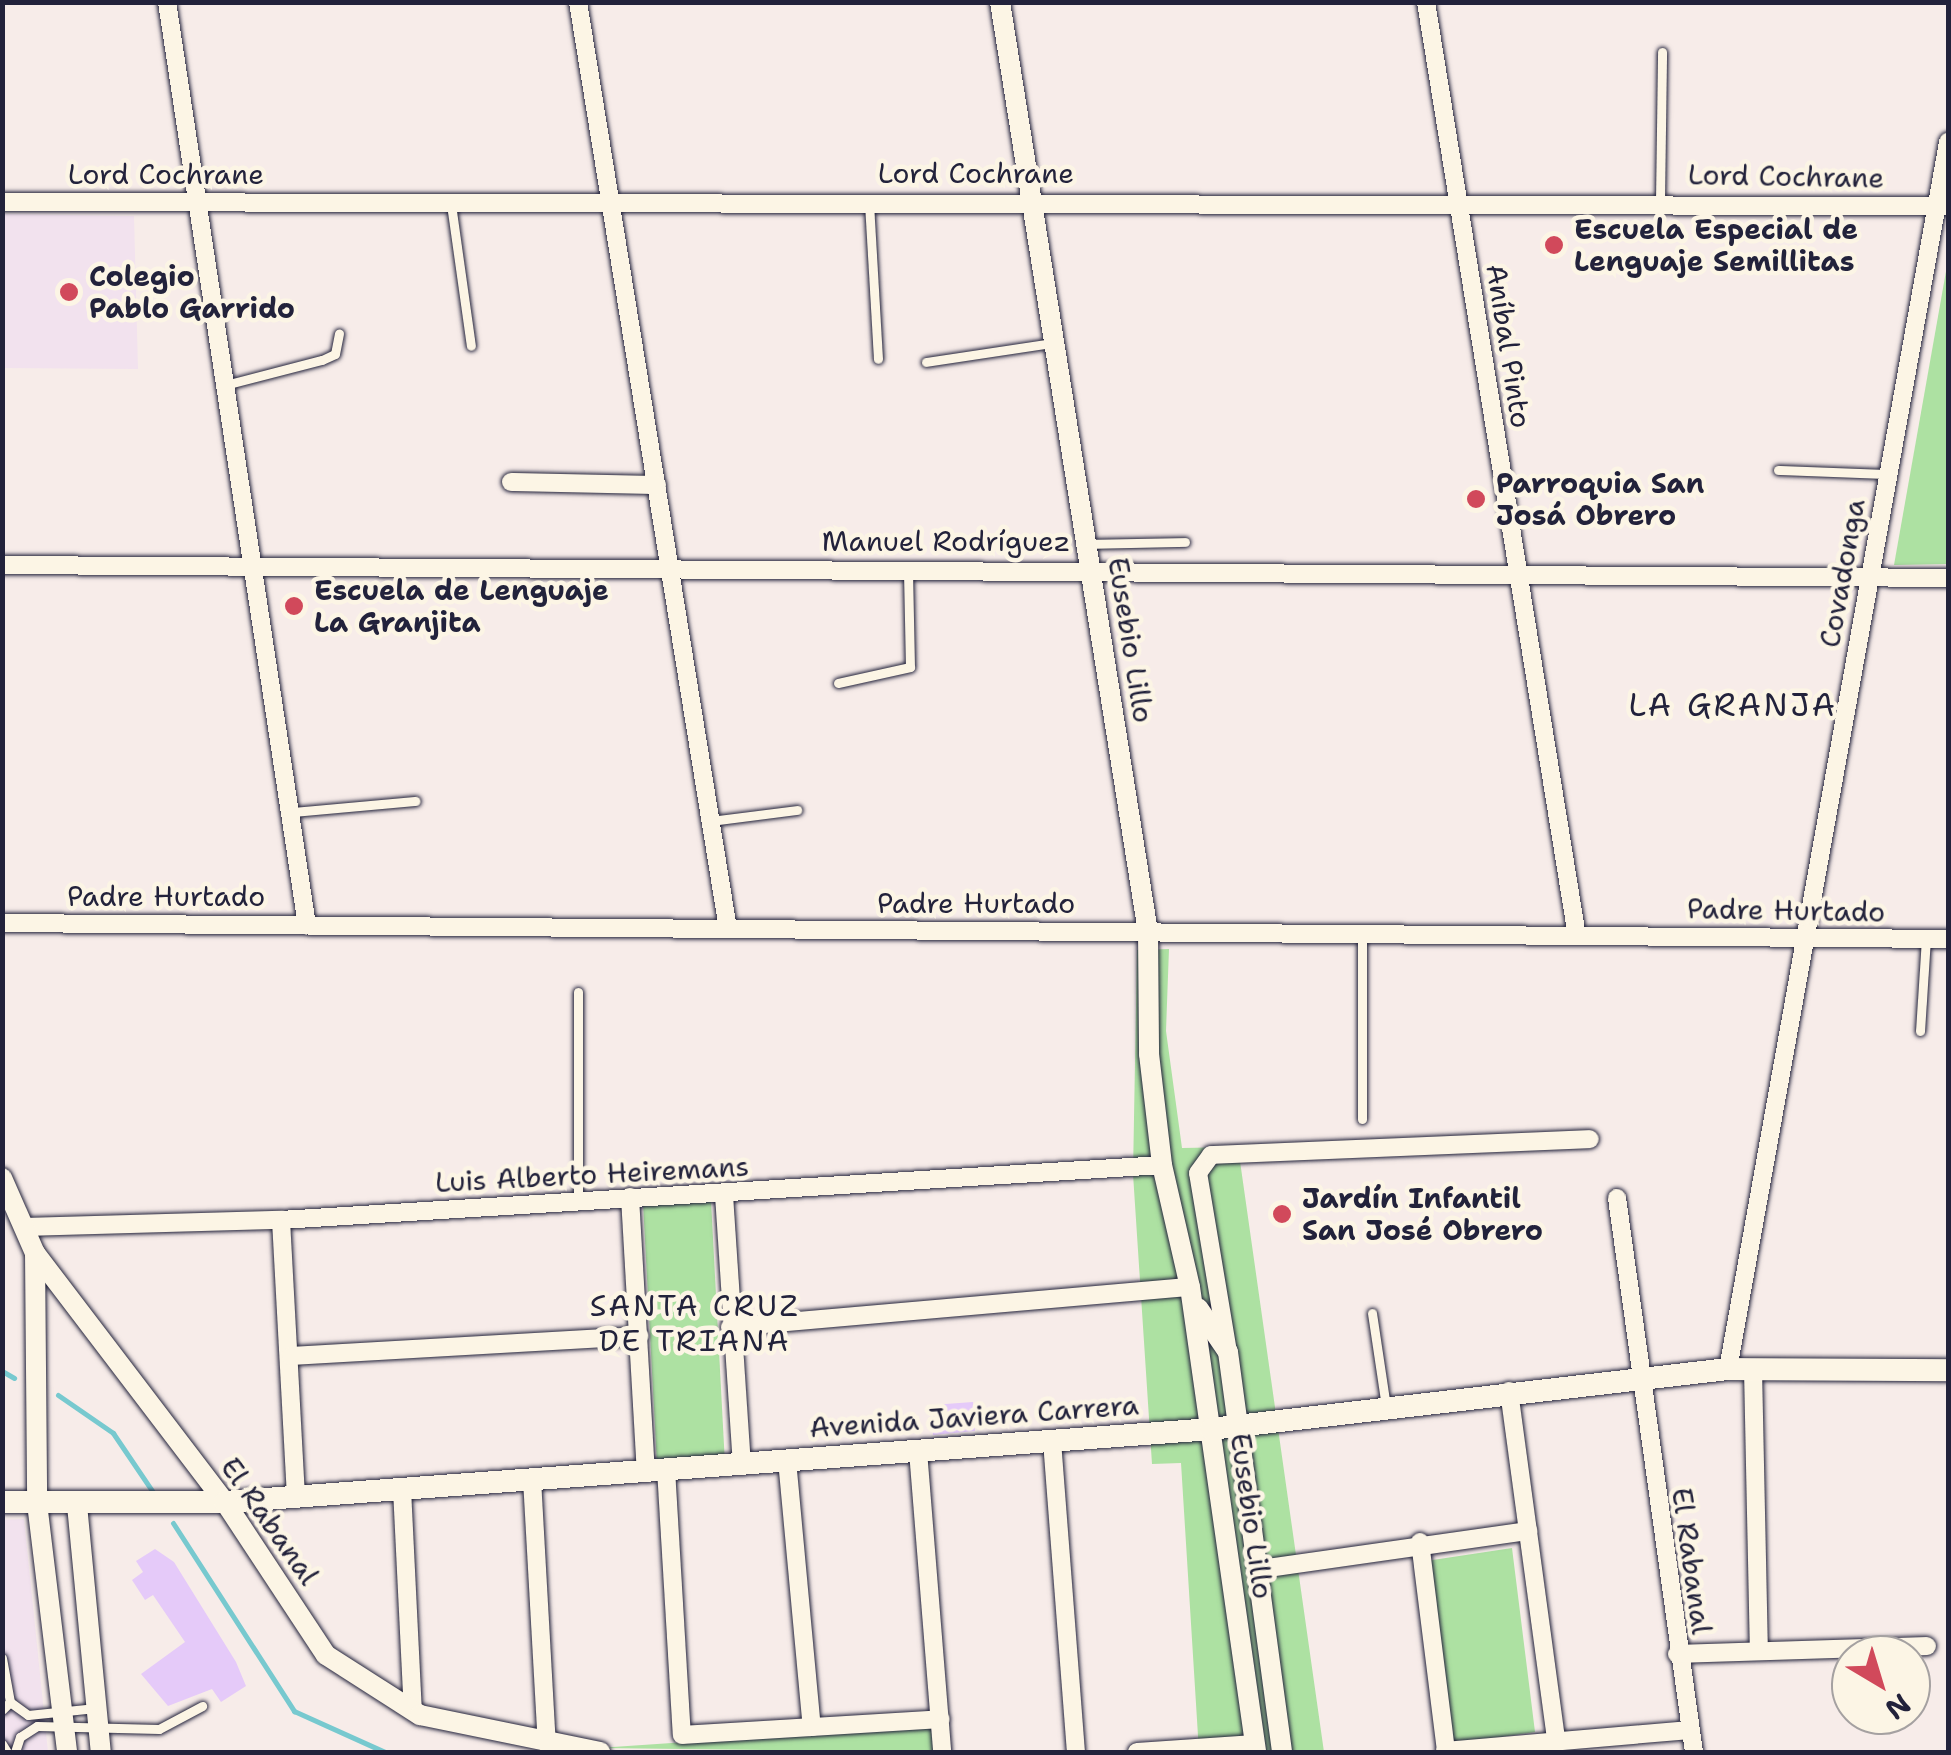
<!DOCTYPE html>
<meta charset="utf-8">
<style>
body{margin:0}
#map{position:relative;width:1951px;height:1755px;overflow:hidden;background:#f7ece9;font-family:"Shantell Sans",sans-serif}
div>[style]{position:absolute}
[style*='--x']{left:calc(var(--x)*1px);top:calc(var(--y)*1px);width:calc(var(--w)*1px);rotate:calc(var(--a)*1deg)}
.built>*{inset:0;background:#f2e2ee}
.green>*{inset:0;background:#ade1a2}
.stream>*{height:5px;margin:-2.5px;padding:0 2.5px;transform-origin:2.5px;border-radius:2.5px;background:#77c9cf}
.building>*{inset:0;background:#e5caf9}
.roads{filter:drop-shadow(0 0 2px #22223b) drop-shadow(0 0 2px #22223b)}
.service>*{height:9px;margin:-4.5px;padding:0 4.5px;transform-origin:4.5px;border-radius:4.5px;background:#fcf5e5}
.minor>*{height:18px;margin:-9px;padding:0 9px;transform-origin:9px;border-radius:9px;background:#fcf5e5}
.tertiary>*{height:20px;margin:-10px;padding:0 10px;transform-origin:10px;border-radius:10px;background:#fcf5e5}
.secondary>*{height:22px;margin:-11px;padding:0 11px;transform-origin:11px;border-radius:11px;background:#fcf5e5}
.dots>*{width:28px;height:28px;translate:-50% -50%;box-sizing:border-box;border:5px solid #fcf5e5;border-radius:50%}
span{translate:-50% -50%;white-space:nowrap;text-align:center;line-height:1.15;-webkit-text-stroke:9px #fcf5e5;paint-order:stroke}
.street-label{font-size:28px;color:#22223b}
.poi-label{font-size:28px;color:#22223b;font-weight:700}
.left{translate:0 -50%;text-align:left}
.neighbourhood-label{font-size:30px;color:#22223b;letter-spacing:2.5px}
.quarter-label{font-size:32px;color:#22223b;letter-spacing:2.5px}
.frame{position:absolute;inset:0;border:5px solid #22223b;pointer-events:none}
.north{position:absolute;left:1831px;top:1635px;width:100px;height:100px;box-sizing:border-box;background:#fcf5e5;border:2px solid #a5a1a1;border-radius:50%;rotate:142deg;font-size:28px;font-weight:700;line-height:40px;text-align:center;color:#22223b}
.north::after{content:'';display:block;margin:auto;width:35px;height:45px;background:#d1495b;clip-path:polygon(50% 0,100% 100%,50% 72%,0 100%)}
</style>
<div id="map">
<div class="built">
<i style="clip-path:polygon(3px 214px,134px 216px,138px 369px,3px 368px)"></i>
<i style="clip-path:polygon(24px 1519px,48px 1752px,3px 1752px,2px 1520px)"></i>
</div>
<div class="green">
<i style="clip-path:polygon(1948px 260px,1948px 564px,1894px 565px)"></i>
<i style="clip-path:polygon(1169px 949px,1166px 1031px,1182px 1148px,1238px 1147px,1324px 1752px,1199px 1752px,1181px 1463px,1152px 1464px,1133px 1174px,1137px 950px)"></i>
<i style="clip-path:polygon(711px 1201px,725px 1464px,657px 1465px,643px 1203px)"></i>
<i style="clip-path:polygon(1512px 1548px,1535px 1732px,1449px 1745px,1426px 1561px)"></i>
<i style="clip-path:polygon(937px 1725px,940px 1752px,598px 1748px)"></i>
</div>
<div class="stream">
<i style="--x:2;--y:1371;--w:14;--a:30"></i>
<i style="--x:58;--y:1395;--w:67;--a:34.6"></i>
<i style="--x:113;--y:1433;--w:71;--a:55.9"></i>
<i style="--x:173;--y:1523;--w:224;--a:57.2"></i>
<i style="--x:294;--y:1711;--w:100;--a:24.3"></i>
</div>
<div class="building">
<i style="clip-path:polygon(973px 1402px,975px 1431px,933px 1435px,932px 1405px)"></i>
<i style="clip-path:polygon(155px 1549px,174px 1562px,236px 1662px,246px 1686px,221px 1702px,212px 1689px,168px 1706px,141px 1674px,185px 1642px,153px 1595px,145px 1600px,132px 1580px,143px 1572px,136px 1561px)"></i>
</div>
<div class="roads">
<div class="service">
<i style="--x:1660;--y:201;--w:149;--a:-89.2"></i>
<i style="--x:869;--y:203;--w:156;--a:86.7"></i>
<i style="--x:451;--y:204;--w:143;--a:82"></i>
<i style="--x:926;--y:362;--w:127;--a:-8.6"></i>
<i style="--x:225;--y:385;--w:100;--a:-14.5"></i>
<i style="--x:322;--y:360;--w:14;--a:-25"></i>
<i style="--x:335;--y:354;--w:21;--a:-79"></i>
<i style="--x:1778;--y:470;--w:110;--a:2.1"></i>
<i style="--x:1088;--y:544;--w:97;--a:-1.2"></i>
<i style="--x:838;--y:683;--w:74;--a:-12.5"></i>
<i style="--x:910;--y:667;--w:96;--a:-91.2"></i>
<i style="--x:292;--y:812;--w:124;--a:-5.1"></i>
<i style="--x:711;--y:821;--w:87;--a:-7.3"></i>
<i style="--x:1920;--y:1031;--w:92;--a:-86.3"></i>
<i style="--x:1362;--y:1119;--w:185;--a:-90"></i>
<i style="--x:578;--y:1201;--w:209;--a:-90"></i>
<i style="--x:1372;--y:1313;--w:95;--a:81.5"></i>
<i style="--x:2;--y:1658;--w:45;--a:79.7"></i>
<i style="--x:10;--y:1702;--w:11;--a:135"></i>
<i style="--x:10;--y:1702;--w:22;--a:36"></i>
<i style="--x:28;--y:1715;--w:68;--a:-5.9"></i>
<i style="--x:2;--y:1744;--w:9;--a:58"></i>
<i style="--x:15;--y:1752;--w:16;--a:-72"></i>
<i style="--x:20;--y:1737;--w:20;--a:-33"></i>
<i style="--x:37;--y:1726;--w:122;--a:1.4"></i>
<i style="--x:159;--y:1729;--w:49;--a:-28.1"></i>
</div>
<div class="minor">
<i style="--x:167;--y:2;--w:934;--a:81.38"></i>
<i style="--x:578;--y:2;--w:939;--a:80.81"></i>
<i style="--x:1426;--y:2;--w:946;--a:80.82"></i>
<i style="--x:2;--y:202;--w:1946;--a:0.12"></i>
<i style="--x:511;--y:482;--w:146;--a:1.2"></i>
<i style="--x:2;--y:565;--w:1946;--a:0.38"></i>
<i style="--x:2;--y:923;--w:1946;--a:0.47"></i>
<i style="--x:724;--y:1195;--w:269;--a:86.2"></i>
<i style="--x:630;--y:1197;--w:274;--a:86.7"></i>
<i style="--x:1617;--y:1198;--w:559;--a:82.09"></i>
<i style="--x:281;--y:1220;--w:276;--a:86.9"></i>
<i style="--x:24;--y:1227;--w:257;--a:-1.6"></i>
<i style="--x:281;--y:1220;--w:883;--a:-3.57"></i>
<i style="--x:730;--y:1327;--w:462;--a:-5"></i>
<i style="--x:1228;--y:1352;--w:181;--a:-99.5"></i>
<i style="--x:1198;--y:1173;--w:22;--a:-54"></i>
<i style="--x:1211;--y:1155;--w:379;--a:-2.4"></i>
<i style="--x:291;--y:1356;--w:349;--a:-3.3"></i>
<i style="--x:1728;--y:1369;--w:1247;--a:-79.83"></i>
<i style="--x:1753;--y:1369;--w:281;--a:88.8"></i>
<i style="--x:1509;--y:1391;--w:351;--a:82.3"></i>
<i style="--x:1052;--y:1441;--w:312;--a:85.6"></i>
<i style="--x:918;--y:1451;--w:302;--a:85.4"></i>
<i style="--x:787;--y:1460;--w:268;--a:84.7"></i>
<i style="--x:666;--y:1469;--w:266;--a:86.6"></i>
<i style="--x:682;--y:1735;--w:259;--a:-3.5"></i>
<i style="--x:532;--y:1479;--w:265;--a:86.8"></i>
<i style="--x:402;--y:1489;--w:222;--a:87.2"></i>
<i style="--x:1420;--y:1542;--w:212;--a:82.9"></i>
<i style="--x:1261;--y:1569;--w:270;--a:-8.1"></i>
<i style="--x:1677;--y:1654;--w:250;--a:-1.8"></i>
<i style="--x:1445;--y:1751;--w:246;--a:-4.9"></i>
<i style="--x:1137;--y:1752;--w:118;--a:-3.9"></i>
</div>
<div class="tertiary">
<i style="--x:1000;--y:2;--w:942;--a:80.96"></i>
<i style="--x:1148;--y:932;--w:122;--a:89.5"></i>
<i style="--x:1149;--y:1054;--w:112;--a:83.3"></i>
<i style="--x:1162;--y:1165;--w:125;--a:77.1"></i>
<i style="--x:1190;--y:1287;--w:470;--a:81.9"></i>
<i style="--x:2;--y:1178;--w:82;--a:66.3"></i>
<i style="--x:35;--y:1253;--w:313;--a:52.7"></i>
<i style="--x:225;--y:1502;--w:183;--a:56.6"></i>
<i style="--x:326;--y:1655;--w:112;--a:32.6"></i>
<i style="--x:420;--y:1715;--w:184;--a:11.6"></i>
<i style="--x:35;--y:1253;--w:250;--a:89.5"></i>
<i style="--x:37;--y:1503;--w:251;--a:83.1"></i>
<i style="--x:1198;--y:1308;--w:53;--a:55.7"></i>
<i style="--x:1228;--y:1352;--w:404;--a:82.3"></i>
<i style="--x:77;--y:1505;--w:248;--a:84.5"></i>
</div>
<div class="secondary">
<i style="--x:2;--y:1502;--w:223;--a:0"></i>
<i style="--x:225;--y:1502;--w:989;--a:-4.23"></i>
<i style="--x:1211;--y:1429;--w:520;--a:-6.62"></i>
<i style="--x:1728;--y:1369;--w:220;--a:0.3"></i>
</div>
</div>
<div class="dots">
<i style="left:1554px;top:245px;background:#d1495b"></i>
<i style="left:69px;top:292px;background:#d1495b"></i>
<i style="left:1476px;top:499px;background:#d1495b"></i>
<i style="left:294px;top:606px;background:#d1495b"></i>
<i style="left:1282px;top:1214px;background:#d1495b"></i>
</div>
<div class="street-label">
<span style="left:976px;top:173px">Lord Cochrane</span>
<span style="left:166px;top:174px">Lord Cochrane</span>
<span style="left:1786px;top:176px;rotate:1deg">Lord Cochrane</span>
<span style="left:1509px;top:346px;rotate:81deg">Aníbal Pinto</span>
<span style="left:946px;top:541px">Manuel Rodríguez</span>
<span style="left:1842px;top:573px;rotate:-80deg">Covadonga</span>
<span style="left:1131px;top:640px;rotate:81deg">Eusebio Lillo</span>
<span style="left:166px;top:896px">Padre Hurtado</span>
<span style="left:976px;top:903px">Padre Hurtado</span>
<span style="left:1786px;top:910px;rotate:1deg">Padre Hurtado</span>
<span style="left:592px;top:1174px;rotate:-3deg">Luis Alberto Heiremans</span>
<span style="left:974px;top:1416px;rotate:-4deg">Avenida Javiera Carrera</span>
<span style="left:1252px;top:1516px;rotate:82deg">Eusebio Lillo</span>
<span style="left:270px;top:1521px;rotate:55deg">El Rabanal</span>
<span style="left:1692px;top:1561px;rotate:82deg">El Rabanal</span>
</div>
<div class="poi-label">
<span class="left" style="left:1574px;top:245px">Escuela Especial de<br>Lenguaje Semillitas</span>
<span class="left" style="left:89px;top:292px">Colegio<br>Pablo Garrido</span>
<span class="left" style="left:1496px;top:499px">Parroquia San<br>Josá Obrero</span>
<span class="left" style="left:314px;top:606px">Escuela de Lenguaje<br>La Granjita</span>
<span class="left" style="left:1302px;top:1214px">Jardín Infantil<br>San José Obrero</span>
</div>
<div class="neighbourhood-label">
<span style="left:695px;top:1323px">SANTA CRUZ<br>DE TRIANA</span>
</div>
<div class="quarter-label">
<span style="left:1733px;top:705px">LA GRANJA</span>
</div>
<div class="frame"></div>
<div class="north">N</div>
</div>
